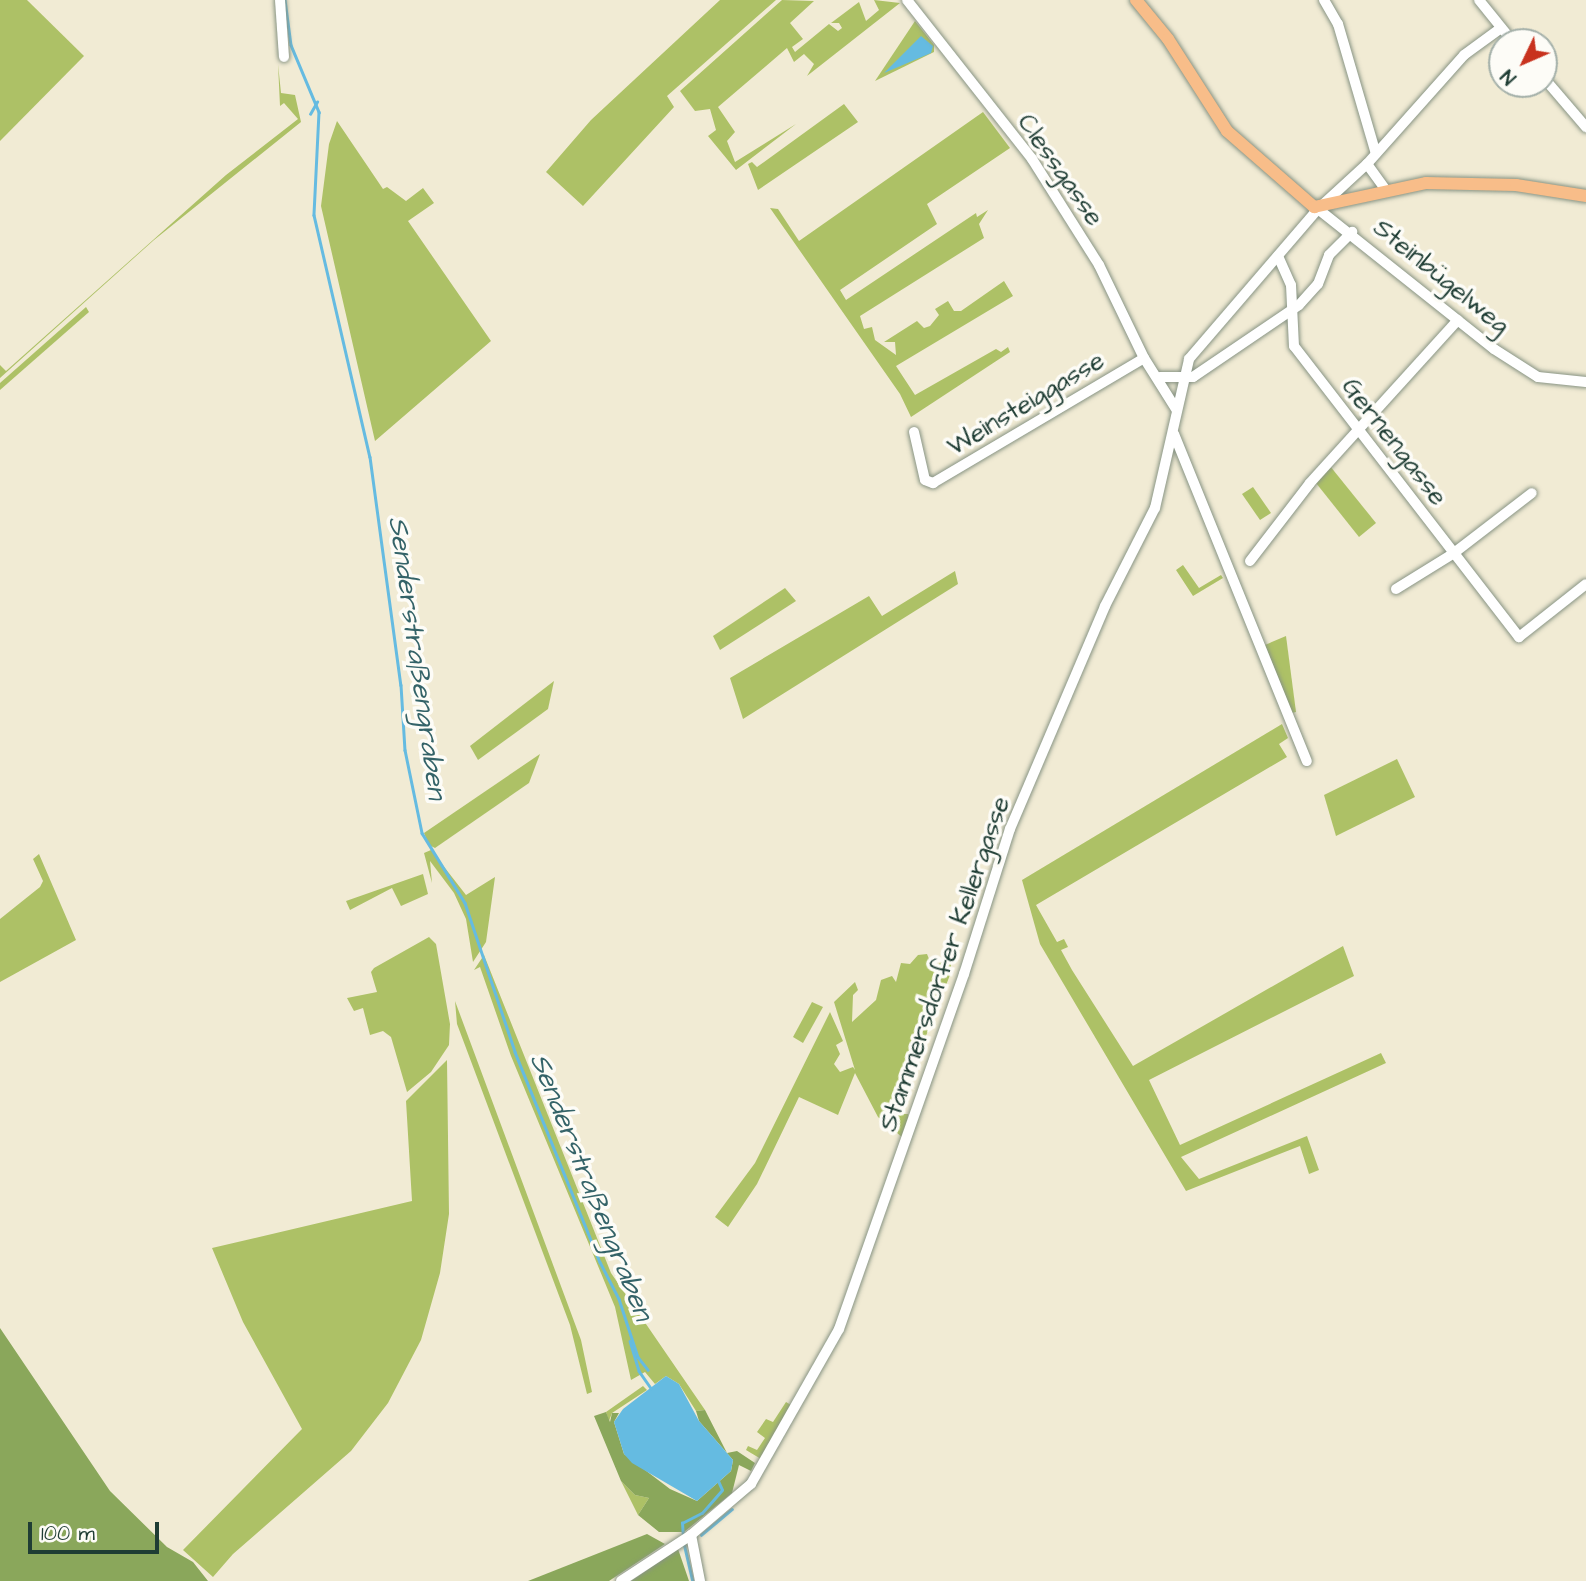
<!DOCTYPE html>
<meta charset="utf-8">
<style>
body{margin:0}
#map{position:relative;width:1586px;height:1581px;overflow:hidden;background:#f1ebd4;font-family:"Architects Daughter",sans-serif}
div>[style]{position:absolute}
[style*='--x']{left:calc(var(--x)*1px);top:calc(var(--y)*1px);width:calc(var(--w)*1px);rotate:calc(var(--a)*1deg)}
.green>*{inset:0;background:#adc166}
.forest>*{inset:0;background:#8aa75b}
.water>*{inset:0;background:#65bbe1}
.stream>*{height:2.5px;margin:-1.25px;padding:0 1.25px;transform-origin:1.25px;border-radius:1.25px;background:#65bbe1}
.roads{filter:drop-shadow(0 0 2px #889484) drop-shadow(0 0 2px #889484)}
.minor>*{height:10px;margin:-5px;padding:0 5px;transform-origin:5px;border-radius:5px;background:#fff}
.major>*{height:12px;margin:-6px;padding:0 6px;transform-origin:6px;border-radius:6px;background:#f8bd89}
span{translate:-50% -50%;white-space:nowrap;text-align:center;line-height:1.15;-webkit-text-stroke:7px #fdfcf7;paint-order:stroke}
.street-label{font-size:26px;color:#1f3d34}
.water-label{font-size:28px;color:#346368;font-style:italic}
.north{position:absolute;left:1488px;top:28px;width:70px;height:70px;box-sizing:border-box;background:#fdfcf7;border:2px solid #a4b0a9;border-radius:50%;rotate:226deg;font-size:19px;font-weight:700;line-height:28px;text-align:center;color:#1f3d34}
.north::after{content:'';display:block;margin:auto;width:24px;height:32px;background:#c8321e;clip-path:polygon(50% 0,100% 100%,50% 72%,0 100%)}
.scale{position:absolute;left:28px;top:1522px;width:131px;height:32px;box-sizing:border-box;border:4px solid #1f3d34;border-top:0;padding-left:9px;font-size:21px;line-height:24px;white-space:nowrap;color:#1f3d34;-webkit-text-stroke:5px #fdfcf7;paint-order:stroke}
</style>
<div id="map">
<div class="green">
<i style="clip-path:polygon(0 0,27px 0,84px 56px,0 141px)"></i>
<i style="clip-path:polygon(720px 0,776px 0,667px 96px,674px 107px,583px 206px,546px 172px,591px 120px)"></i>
<i style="clip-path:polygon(782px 0,814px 1px,790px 23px,803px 39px,792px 47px,795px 52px,829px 24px,838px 31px,842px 28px,839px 23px,831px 23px,859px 2px,866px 21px,879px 10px,874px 0,900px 3px,807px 76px,814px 64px,804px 54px,794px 62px,787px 48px,718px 107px,735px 132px,727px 141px,735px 162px,796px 124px,736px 170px,708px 136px,716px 130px,710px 109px,695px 111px,680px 91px)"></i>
<i style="clip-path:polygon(915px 21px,934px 45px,934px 52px,875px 81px)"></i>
<i style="clip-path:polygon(278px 64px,281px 93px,295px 95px,301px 122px,154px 240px,0 378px,0 365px,6px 371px,226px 175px,298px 119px,284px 103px,280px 106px)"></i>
<i style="clip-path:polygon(844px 104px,858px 122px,758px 190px,748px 164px,752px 162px,757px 167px)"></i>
<i style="clip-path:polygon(983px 112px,1010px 148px,927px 204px,937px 224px,840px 290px,846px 300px,976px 213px,977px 217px,988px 210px,979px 224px,984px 238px,860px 316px,864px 329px,872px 327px,875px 340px,896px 355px,895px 342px,884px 342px,917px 321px,924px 328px,930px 326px,939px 315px,935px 309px,948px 301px,954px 311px,961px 311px,1004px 281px,1013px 296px,896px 366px,915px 395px,996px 349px,1001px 352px,1008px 347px,1010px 352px,911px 417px,900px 394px,770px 208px,778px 209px,799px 241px)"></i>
<i style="clip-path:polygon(337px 121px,383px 189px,387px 187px,406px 201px,423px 188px,434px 203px,408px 221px,491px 341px,375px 441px,321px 206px,329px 144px)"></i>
<i style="clip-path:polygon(86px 307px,89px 312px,0 390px,0 383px)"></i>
<i style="clip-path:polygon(1330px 466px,1376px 523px,1359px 537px,1316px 483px)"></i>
<i style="clip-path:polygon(1253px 487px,1271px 513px,1260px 520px,1242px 494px)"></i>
<i style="clip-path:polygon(1183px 565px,1199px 588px,1221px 575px,1223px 578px,1193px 596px,1176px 570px)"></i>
<i style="clip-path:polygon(955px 571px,958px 584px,743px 719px,730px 678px,869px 596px,882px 616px)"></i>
<i style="clip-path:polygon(785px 588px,796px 601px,720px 650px,713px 636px)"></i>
<i style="clip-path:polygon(1286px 636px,1296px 712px,1292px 713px,1265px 645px)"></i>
<i style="clip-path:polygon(554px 681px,548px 709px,478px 760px,470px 746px)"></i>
<i style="clip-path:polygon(1282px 724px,1288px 738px,1279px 744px,1287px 757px,1036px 905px,1057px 942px,1064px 939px,1068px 947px,1061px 950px,1072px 970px,1133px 1066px,1343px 946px,1354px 976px,1149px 1080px,1180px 1145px,1381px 1053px,1386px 1063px,1181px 1157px,1199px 1179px,1307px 1136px,1319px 1170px,1309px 1174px,1300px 1146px,1186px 1191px,1040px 944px,1022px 880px)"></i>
<i style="clip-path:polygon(540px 754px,529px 783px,435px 848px,429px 845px,424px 833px)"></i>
<i style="clip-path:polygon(1397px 759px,1415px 797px,1336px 836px,1324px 795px)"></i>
<i style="clip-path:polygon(431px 850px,466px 895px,495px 877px,486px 942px,473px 962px,466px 919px,454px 893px,430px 861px,432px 883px,424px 853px)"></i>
<i style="clip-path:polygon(39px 854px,76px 940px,0 982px,0 919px,40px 887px,43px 881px,33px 859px)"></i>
<i style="clip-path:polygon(423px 874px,428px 894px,401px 906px,392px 888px,350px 910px,346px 901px)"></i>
<i style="clip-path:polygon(429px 937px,436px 944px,450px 1024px,449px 1045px,431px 1072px,407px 1092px,391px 1037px,383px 1031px,370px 1035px,363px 1008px,354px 1011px,347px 998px,377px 992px,371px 972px,374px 968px)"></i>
<i style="clip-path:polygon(952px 953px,950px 975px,905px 1089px,900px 1114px,908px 1114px,909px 1123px,903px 1138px,878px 1117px,855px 1073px,838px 1115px,799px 1097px,757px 1184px,728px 1227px,715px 1217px,755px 1163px,830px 1012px,843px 1041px,836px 1045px,840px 1054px,834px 1064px,840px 1072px,853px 1067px,855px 1070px,834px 1002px,855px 982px,858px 990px,853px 995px,852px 1022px,876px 1000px,881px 980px,892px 976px,896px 982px,901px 963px,910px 964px,918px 955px,927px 954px,933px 969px)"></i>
<i style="clip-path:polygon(484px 955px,611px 1273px,705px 1410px,696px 1411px,679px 1384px,666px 1376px,655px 1384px,645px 1372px,631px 1380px,615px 1307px,511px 1056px,480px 967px,474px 970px)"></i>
<i style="clip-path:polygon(455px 1001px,581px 1340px,592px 1392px,587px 1394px,570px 1325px,457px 1024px)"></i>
<i style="clip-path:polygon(812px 1002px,823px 1007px,803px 1043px,793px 1037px)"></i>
<i style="clip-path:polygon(447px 1060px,449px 1214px,440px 1273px,421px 1340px,388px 1403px,351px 1451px,233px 1554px,213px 1577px,183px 1550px,302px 1429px,243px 1322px,212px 1248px,412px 1201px,406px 1101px)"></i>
<i style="clip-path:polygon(643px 1386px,647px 1390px,612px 1413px,609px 1421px,606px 1412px)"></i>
<i style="clip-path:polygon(786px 1402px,791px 1405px,761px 1459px,746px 1450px,748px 1446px,757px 1450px,765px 1438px,757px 1432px,766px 1419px,773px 1422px)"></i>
<i style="clip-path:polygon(621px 1481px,635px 1495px,649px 1498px,638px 1515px)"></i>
</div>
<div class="forest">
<i style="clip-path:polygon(0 1328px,110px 1491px,167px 1547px,193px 1562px,208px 1581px,0 1581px)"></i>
<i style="clip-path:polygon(705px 1410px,727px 1453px,737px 1451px,755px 1463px,751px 1471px,739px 1465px,732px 1493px,684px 1532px,659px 1532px,638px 1515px,649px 1498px,635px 1495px,621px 1481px,594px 1416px,606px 1412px,610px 1422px,612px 1413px,619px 1413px,614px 1422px,624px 1454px,670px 1489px,697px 1501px,731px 1471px,733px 1460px,699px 1421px,696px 1411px)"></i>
<i style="clip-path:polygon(647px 1534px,665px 1544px,609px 1581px,528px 1581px)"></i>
<i style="clip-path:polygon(678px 1549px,689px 1581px,631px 1581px)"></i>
</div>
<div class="water">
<i style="clip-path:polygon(921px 36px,933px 46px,931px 53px,884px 73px)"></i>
<i style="clip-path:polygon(666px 1376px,679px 1384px,699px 1421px,733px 1460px,731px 1471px,697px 1501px,632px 1463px,624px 1454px,614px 1422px,623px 1409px)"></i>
</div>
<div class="stream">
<i style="--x:285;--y:0;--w:45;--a:82.4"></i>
<i style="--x:291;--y:45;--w:73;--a:67.3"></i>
<i style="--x:319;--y:112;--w:103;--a:92.8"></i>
<i style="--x:314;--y:215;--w:248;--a:77"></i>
<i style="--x:370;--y:457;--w:230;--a:82.3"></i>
<i style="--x:401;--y:685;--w:65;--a:86.5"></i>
<i style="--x:405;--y:750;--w:85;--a:78.4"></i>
<i style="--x:422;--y:833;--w:82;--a:58.4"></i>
<i style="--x:465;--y:903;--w:157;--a:71.4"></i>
<i style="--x:515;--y:1052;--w:227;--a:68"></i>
<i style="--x:600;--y:1262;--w:42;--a:62.8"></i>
<i style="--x:619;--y:1299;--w:61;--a:71.9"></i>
<i style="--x:638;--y:1357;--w:16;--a:52"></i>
<i style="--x:310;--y:114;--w:14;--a:-60"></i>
<i style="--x:630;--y:1341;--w:31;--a:73"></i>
<i style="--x:639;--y:1371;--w:21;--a:55"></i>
<i style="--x:701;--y:1535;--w:40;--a:-40"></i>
<i style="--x:683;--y:1537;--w:14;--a:-94"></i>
<i style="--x:682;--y:1523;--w:22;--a:-27"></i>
<i style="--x:702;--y:1513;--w:30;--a:-49"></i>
<i style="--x:722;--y:1490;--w:10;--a:-114"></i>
<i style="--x:684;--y:1543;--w:39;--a:77"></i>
</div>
<div class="roads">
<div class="minor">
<i style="--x:280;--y:0;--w:57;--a:86"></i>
<i style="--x:907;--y:0;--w:202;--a:51.8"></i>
<i style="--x:1032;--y:159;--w:125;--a:57.7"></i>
<i style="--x:1099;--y:265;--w:103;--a:64.2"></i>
<i style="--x:1144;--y:358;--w:60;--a:57.9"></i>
<i style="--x:1324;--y:0;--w:28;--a:60"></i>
<i style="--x:1338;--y:24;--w:135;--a:73.7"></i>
<i style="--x:1479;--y:0;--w:54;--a:51"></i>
<i style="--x:1544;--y:78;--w:65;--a:49.4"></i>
<i style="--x:1367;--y:164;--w:31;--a:54"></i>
<i style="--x:1318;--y:209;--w:225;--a:38.5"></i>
<i style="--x:1494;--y:349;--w:52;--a:32.5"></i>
<i style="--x:1538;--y:377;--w:48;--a:5.9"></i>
<i style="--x:1278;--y:256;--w:32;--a:66"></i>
<i style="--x:1291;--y:285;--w:61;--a:87.2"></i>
<i style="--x:1294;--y:346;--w:368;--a:52.3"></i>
<i style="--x:1519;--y:637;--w:85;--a:-38.3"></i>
<i style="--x:1160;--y:377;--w:33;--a:0"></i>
<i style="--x:1193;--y:377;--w:128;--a:-34.2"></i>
<i style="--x:1299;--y:305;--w:28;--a:-48"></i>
<i style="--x:1318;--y:284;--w:31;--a:-69"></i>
<i style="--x:1329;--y:255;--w:33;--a:-45"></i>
<i style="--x:914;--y:432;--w:49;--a:77.1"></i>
<i style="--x:925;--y:480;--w:9;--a:21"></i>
<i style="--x:933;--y:483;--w:245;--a:-30.6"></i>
<i style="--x:1174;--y:434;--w:353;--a:67.9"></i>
<i style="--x:1250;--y:561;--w:98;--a:-52.4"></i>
<i style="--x:1310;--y:483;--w:220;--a:-47.8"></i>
<i style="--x:1396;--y:589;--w:68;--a:-31.8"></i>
<i style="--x:1454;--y:553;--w:98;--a:-37.6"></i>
<i style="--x:691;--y:1535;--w:47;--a:78.9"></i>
<i style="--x:621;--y:1581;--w:84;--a:-33.3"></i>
<i style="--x:691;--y:1535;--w:79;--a:-40.4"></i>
<i style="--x:751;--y:1484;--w:178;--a:-60.4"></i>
<i style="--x:839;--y:1329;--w:376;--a:-70.6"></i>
<i style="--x:964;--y:974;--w:152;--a:-72.4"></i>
<i style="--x:1010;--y:829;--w:242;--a:-66.9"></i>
<i style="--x:1105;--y:606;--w:110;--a:-63"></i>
<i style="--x:1155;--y:508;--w:153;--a:-77.1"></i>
<i style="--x:1189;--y:359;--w:198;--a:-49.3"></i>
<i style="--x:1318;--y:209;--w:67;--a:-42.6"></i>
<i style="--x:1367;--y:164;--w:146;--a:-48.3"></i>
<i style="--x:1464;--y:55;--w:46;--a:-36.1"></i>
</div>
<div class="major">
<i style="--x:1136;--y:0;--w:50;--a:50.6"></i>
<i style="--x:1168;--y:39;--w:109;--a:57.3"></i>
<i style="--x:1227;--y:131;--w:116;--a:41.1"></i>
<i style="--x:1314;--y:207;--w:115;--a:-12.1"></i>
<i style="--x:1426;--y:183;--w:90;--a:1.3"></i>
<i style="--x:1516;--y:185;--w:71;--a:8.9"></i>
</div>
</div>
<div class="street-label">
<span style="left:1060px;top:170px;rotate:55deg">Clessgasse</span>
<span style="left:1441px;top:277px;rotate:39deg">Steinbügelweg</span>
<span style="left:1026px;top:404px;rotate:-31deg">Weinsteiggasse</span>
<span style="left:1394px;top:442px;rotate:52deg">Gernengasse</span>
<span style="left:945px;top:964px;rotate:-71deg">Stammersdorfer Kellergasse</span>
</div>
<div class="water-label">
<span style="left:417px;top:658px;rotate:82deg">Senderstraßengraben</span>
<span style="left:591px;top:1187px;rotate:68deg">Senderstraßengraben</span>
</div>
<div class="north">N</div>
<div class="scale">100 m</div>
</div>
